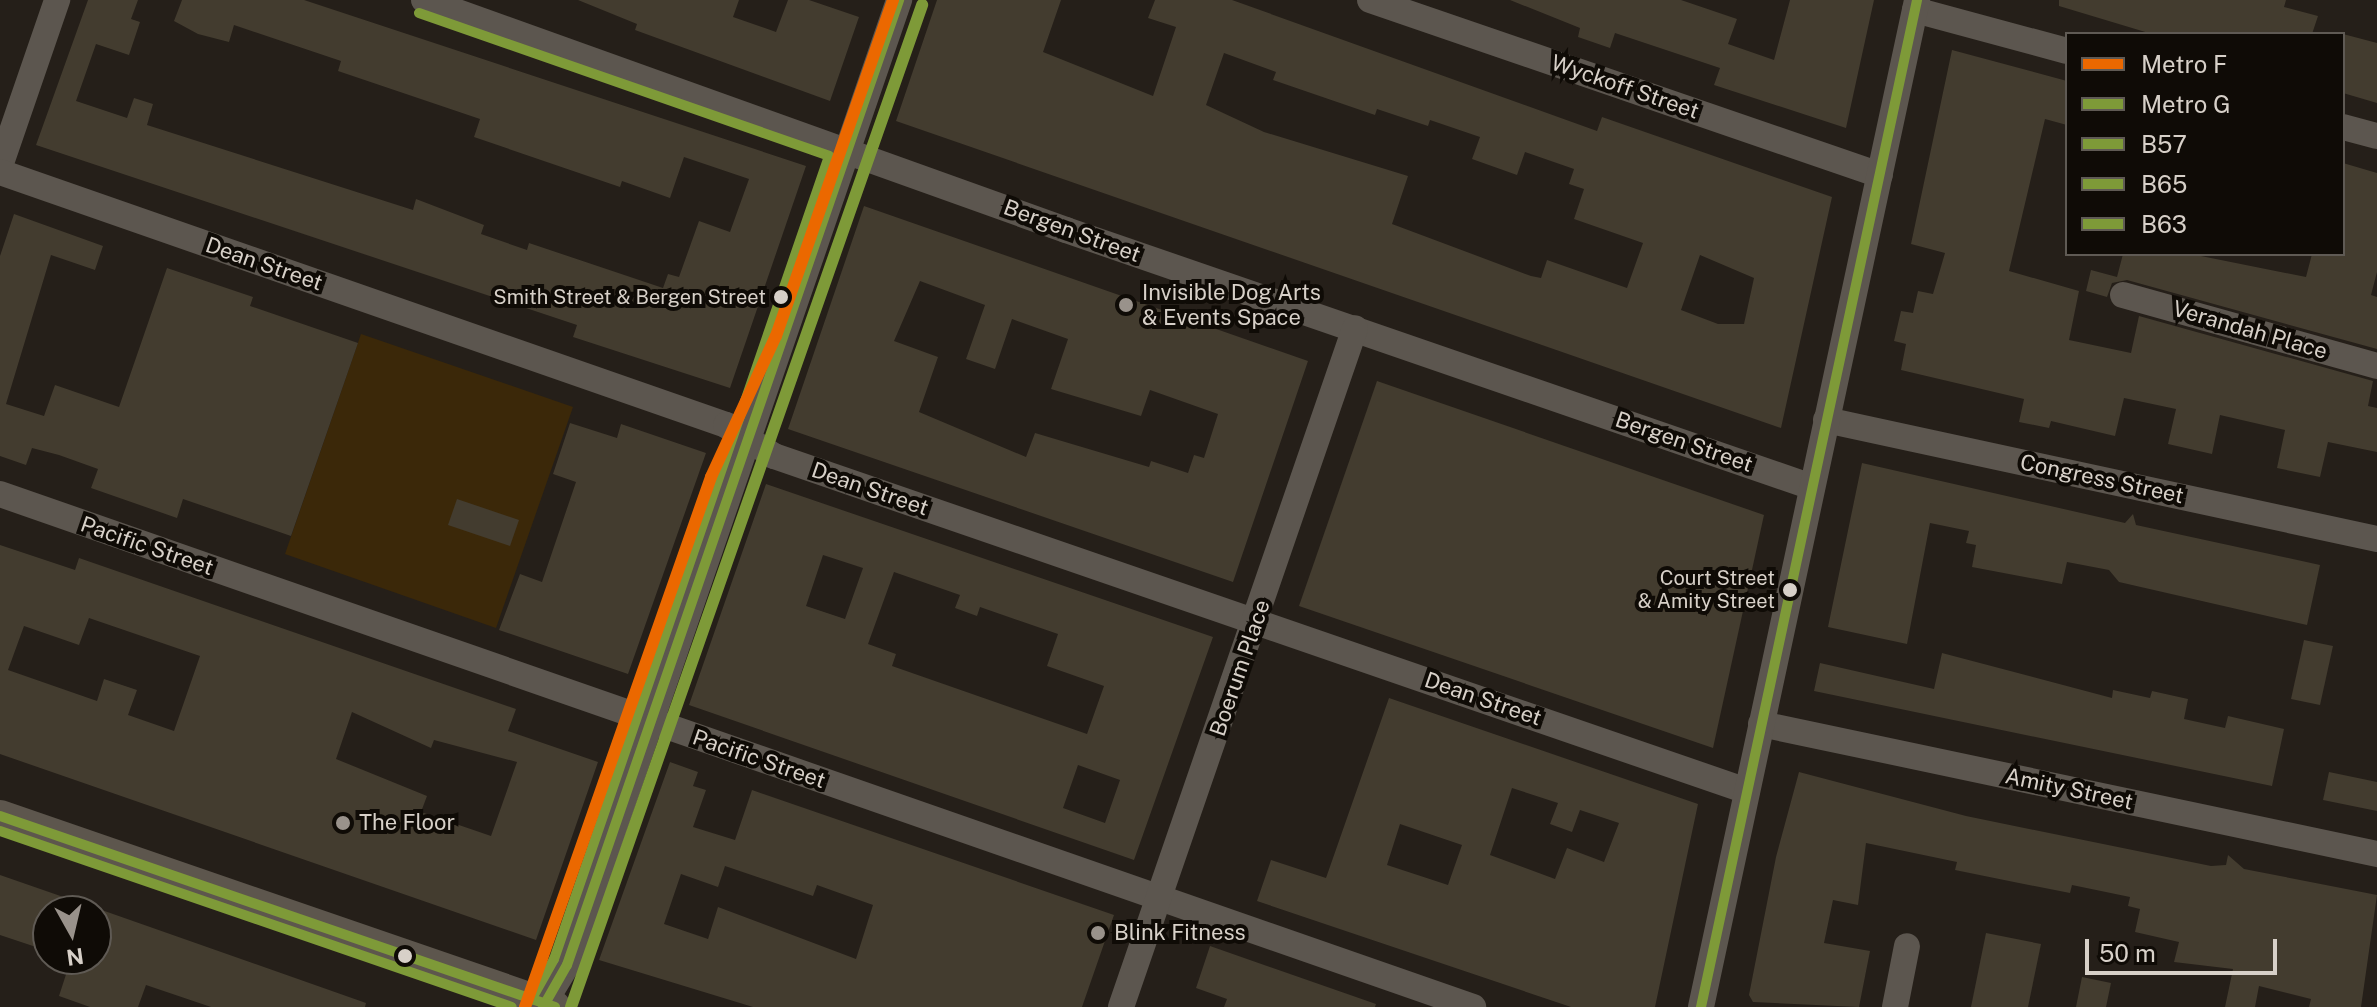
<!DOCTYPE html>
<style>
body{margin:0}
#map{position:relative;width:2377px;height:1007px;overflow:hidden;background:#251f19;font-family:"Public Sans",sans-serif}
div>[style]{position:absolute}
[style*='--x']{left:calc(var(--x)*1px);top:calc(var(--y)*1px);width:calc(var(--w)*1px);rotate:calc(var(--a)*1deg)}
.green>*{inset:0;background:#3b2809}
.building>*{inset:0;background:#433c2f}
.minor>*{height:26px;margin:-13px;padding:0 13px;transform-origin:13px;border-radius:13px;background:#5c564f}
.major>*{height:32px;margin:-16px;padding:0 16px;transform-origin:16px;border-radius:16px;background:#5d564d}
.bus-1>*{height:10px;margin:-5px;padding:0 5px;transform-origin:5px;border-radius:5px;background:#7e9a38}
.bus-2>*{height:10px;margin:-5px;padding:0 5px;transform-origin:5px;border-radius:5px;background:#7e9a38}
.bus-3>*{height:10px;margin:-5px;padding:0 5px;transform-origin:5px;border-radius:5px;background:#7e9a38}
.metro-1>*{height:12px;margin:-6px;padding:0 6px;transform-origin:6px;border-radius:6px;background:#eb6800}
.metro-2>*{height:12px;margin:-6px;padding:0 6px;transform-origin:6px;border-radius:6px;background:#7e9a38}
.dots>*{width:22px;height:22px;translate:-50% -50%;box-sizing:border-box;border:4px solid #0f0b06;border-radius:50%}
span{translate:-50% -50%;white-space:nowrap;text-align:center;line-height:1.15;-webkit-text-stroke:8px #0f0b06;paint-order:stroke}
.bus-label{font-size:20px;color:#d7d0c8}
.right{translate:-100% -50%;text-align:right}
.street-label{font-size:22px;color:#d7d0c8}
.poi-label{font-size:22px;color:#d7d0c8}
.left{translate:0 -50%;text-align:left}
.legend{position:absolute;left:2065px;top:32px;width:280px;height:224px;box-sizing:border-box;background:#0f0b06;border:2px solid #5f5a54;margin:0;padding:10px 14px;list-style:none;font-size:24px;color:#d7d0c8}
.legend li{display:flex;align-items:center;gap:16px;height:40px}
.legend b{width:40px;border:2px solid #5f5a54}
.north{position:absolute;left:32px;top:895px;width:80px;height:80px;box-sizing:border-box;background:#0f0b06;border:2px solid #5f5a54;border-radius:50%;rotate:172deg;font-size:22px;font-weight:700;line-height:32px;text-align:center;color:#d7d0c8}
.north::after{content:'';display:block;margin:auto;width:28px;height:36px;background:#99928b;clip-path:polygon(50% 0,100% 100%,50% 72%,0 100%)}
.scale{position:absolute;left:2085px;top:939px;width:192px;height:36px;box-sizing:border-box;border:4px solid #d7d0c8;border-top:0;padding-left:10px;font-size:24px;line-height:28px;white-space:nowrap;color:#d7d0c8;-webkit-text-stroke:6px #0f0b06;paint-order:stroke}
</style>
<div id="map">
<div class="green">
<i style="clip-path:polygon(361px 334px,573px 407px,496px 628px,285px 554px)"></i>
</div>
<div class="building">
<i style="clip-path:polygon(88px 0,138px 0,131px 19px,140px 22px,129px 55px,96px 44px,76px 101px,127px 118px,134px 98px,153px 104px,147px 125px,413px 210px,416px 199px,484px 225px,481px 234px,527px 250px,529px 243px,663px 288px,668px 274px,679px 277px,699px 221px,730px 232px,749px 179px,684px 157px,670px 198px,622px 181px,620px 187px,474px 137px,480px 119px,338px 71px,341px 61px,234px 25px,229px 42px,198px 34px,174px 21px,182px 0,304px 0,806px 166px,730px 388px,573px 337px,577px 325px,36px 145px)"></i>
<i style="clip-path:polygon(578px 0,739px 0,733px 17px,776px 32px,788px 0,809px 0,859px 17px,830px 101px,635px 30px,637px 24px)"></i>
<i style="clip-path:polygon(evenodd,937px 0,1061px 0,1043px 52px,1153px 96px,1176px 27px,1148px 18px,1155px 0,1232px 0,1597px 131px,1602px 117px,1832px 197px,1781px 428px,896px 121px,937px 0,1224px 53px,1276px 72px,1273px 80px,1375px 115px,1377px 109px,1428px 126px,1430px 120px,1480px 137px,1472px 159px,1517px 175px,1525px 152px,1574px 169px,1569px 184px,1584px 189px,1574px 219px,1643px 243px,1627px 288px,1547px 260px,1541px 278px,1531px 276px,1392px 224px,1408px 176px,1264px 132px,1206px 105px,1224px 53px,937px 0,1700px 255px,1754px 278px,1744px 324px,1718px 324px,1681px 310px,1700px 255px)"></i>
<i style="clip-path:polygon(1510px 0,1681px 0,1737px 19px,1728px 44px,1774px 60px,1790px 0,1874px 0,1846px 128px,1714px 85px,1720px 68px,1615px 33px,1610px 48px,1578px 37px,1580px 28px)"></i>
<i style="clip-path:polygon(2059px 0,2286px 0,2284px 7px,2318px 16px,2312px 34px,2152px 34px,2059px 6px)"></i>
<i style="clip-path:polygon(2343px 34px,2377px 43px,2377px 103px,2343px 93px)"></i>
<i style="clip-path:polygon(1952px 50px,2067px 81px,2067px 125px,2045px 119px,2009px 271px,2079px 291px,2069px 340px,2131px 353px,2139px 316px,2373px 381px,2368px 406px,2377px 408px,2377px 452px,2328px 442px,2320px 477px,2277px 468px,2285px 430px,2220px 415px,2212px 454px,2168px 444px,2176px 409px,2124px 398px,2115px 436px,2051px 421px,2049px 428px,2019px 422px,2024px 399px,1901px 370px,1906px 344px,1894px 341px,1901px 311px,1913px 313px,1918px 291px,1933px 294px,1945px 253px,1911px 244px)"></i>
<i style="clip-path:polygon(2343px 163px,2377px 173px,2377px 272px,2371px 295px,2377px 297px,2377px 349px,2127px 280px,2112px 283px,2107px 297px,2086px 291px,2091px 270px,2117px 277px,2123px 254px,2191px 254px,2306px 277px,2312px 254px,2343px 254px)"></i>
<i style="clip-path:polygon(evenodd,864px 206px,1308px 361px,1233px 582px,788px 429px,864px 206px,920px 281px,985px 305px,966px 359px,995px 369px,1012px 319px,1068px 339px,1051px 389px,1141px 416px,1150px 390px,1218px 414px,1204px 458px,1194px 455px,1188px 473px,1151px 461px,1149px 467px,1035px 433px,1026px 457px,919px 412px,938px 357px,894px 341px,920px 281px)"></i>
<i style="clip-path:polygon(14px 214px,103px 246px,95px 270px,51px 255px,6px 404px,44px 416px,55px 385px,119px 407px,167px 268px,253px 297px,250px 306px,358px 343px,291px 536px,183px 499px,177px 518px,91px 488px,98px 469px,59px 455px,32px 448px,26px 465px,0 456px,0 256px)"></i>
<i style="clip-path:polygon(1377px 381px,1764px 515px,1713px 748px,1299px 606px)"></i>
<i style="clip-path:polygon(570px 423px,617px 438px,621px 424px,706px 453px,628px 674px,499px 630px,520px 574px,542px 582px,576px 482px,553px 474px)"></i>
<i style="clip-path:polygon(1862px 463px,2125px 523px,2133px 514px,2136px 525px,2320px 565px,2307px 625px,2119px 582px,2109px 570px,2067px 562px,2062px 584px,1972px 567px,1976px 545px,1966px 543px,1969px 531px,1930px 523px,1907px 644px,1828px 627px)"></i>
<i style="clip-path:polygon(evenodd,766px 484px,1213px 637px,1134px 860px,689px 705px,766px 484px,823px 555px,863px 568px,845px 619px,806px 606px,823px 555px,766px 484px,894px 572px,960px 595px,955px 608px,977px 616px,980px 607px,1058px 634px,1047px 666px,1104px 686px,1087px 734px,892px 666px,896px 654px,868px 644px,894px 572px,766px 484px,1078px 765px,1120px 780px,1105px 823px,1063px 808px,1078px 765px)"></i>
<i style="clip-path:polygon(457px 499px,519px 520px,510px 546px,448px 525px)"></i>
<i style="clip-path:polygon(evenodd,0 545px,75px 570px,79px 558px,516px 709px,508px 731px,598px 762px,536px 940px,0 754px,0 545px,89px 618px,200px 656px,174px 731px,128px 715px,137px 690px,104px 679px,97px 701px,8px 670px,24px 626px,79px 645px,89px 618px,0 545px,352px 712px,431px 748px,434px 740px,517px 762px,491px 836px,421px 812px,427px 796px,336px 759px,352px 712px)"></i>
<i style="clip-path:polygon(2304px 640px,2333px 646px,2320px 705px,2291px 699px)"></i>
<i style="clip-path:polygon(1942px 653px,2112px 698px,2113px 690px,2150px 698px,2152px 691px,2188px 699px,2184px 719px,2225px 728px,2228px 716px,2284px 729px,2272px 786px,1814px 691px,1820px 663px,1934px 689px)"></i>
<i style="clip-path:polygon(evenodd,1389px 698px,1698px 804px,1655px 1007px,1571px 1007px,1257px 901px,1271px 860px,1326px 878px,1389px 698px,1512px 788px,1558px 803px,1550px 824px,1572px 832px,1580px 810px,1619px 823px,1604px 862px,1567px 848px,1555px 879px,1490px 855px,1512px 788px,1389px 698px,1400px 824px,1462px 845px,1448px 885px,1387px 865px,1400px 824px)"></i>
<i style="clip-path:polygon(evenodd,670px 762px,698px 772px,693px 786px,706px 790px,693px 827px,735px 840px,752px 790px,1114px 915px,1082px 1007px,753px 1007px,599px 960px,670px 762px,725px 866px,813px 896px,817px 885px,873px 905px,856px 959px,718px 907px,708px 939px,664px 924px,681px 874px,718px 887px,725px 866px)"></i>
<i style="clip-path:polygon(1799px 772px,1966px 816px,2211px 866px,2226px 865px,2228px 855px,2244px 869px,2377px 895px,2361px 1007px,2309px 1007px,2311px 999px,2259px 986px,2255px 1007px,2225px 1007px,2233px 969px,2174px 962px,2179px 942px,2135px 932px,2140px 909px,2128px 906px,2130px 897px,2072px 885px,2070px 893px,2014px 882px,1955px 870px,1957px 862px,1866px 843px,1858px 905px,1833px 900px,1824px 943px,1870px 951px,1859px 1007px,1753px 1002px,1749px 995px,1776px 857px)"></i>
<i style="clip-path:polygon(2329px 772px,2377px 782px,2377px 811px,2323px 800px)"></i>
<i style="clip-path:polygon(0 875px,95px 908px,94px 911px,48px 911px,48px 951px,0 935px)"></i>
<i style="clip-path:polygon(96px 908px,366px 1003px,365px 1007px,211px 1007px,146px 985px,138px 1007px,90px 1007px,59px 996px,71px 959px,96px 959px)"></i>
<i style="clip-path:polygon(1986px 933px,2041px 944px,2028px 1007px,1971px 1007px)"></i>
<i style="clip-path:polygon(1210px 946px,1376px 1004px,1375px 1007px,1224px 1007px,1227px 999px,1196px 988px)"></i>
<i style="clip-path:polygon(2082px 977px,2111px 983px,2106px 1007px,2076px 1007px)"></i>
</div>
<div class="minor">
<i style="--x:424;--y:0;--w:682;--a:19.71"></i>
<i style="--x:1066;--y:230;--w:789;--a:19.01"></i>
<i style="--x:1370;--y:0;--w:539;--a:18.94"></i>
<i style="--x:1915;--y:10;--w:157;--a:15.1"></i>
<i style="--x:2343;--y:127;--w:35;--a:15"></i>
<i style="--x:0;--y:166;--w:176;--a:-71"></i>
<i style="--x:0;--y:172;--w:769;--a:19.21"></i>
<i style="--x:726;--y:425;--w:57;--a:32.9"></i>
<i style="--x:774;--y:456;--w:1029;--a:19"></i>
<i style="--x:2123;--y:295;--w:264;--a:15.6"></i>
<i style="--x:1826;--y:420;--w:564;--a:12.19"></i>
<i style="--x:0;--y:494;--w:1560;--a:19.2"></i>
<i style="--x:1761;--y:724;--w:630;--a:11.92"></i>
<i style="--x:544;--y:1003;--w:44;--a:-58.8"></i>
<i style="--x:567;--y:965;--w:1021;--a:-71.01"></i>
<i style="--x:1121;--y:1007;--w:718;--a:-70.98"></i>
<i style="--x:1701;--y:1007;--w:1030;--a:-77.89"></i>
<i style="--x:1895;--y:1007;--w:62;--a:-78.9"></i>
</div>
<div class="major">
<i style="--x:0;--y:816;--w:587;--a:18.99"></i>
</div>
<div class="bus-1">
<i style="--x:543;--y:1007;--w:48;--a:-60.3"></i>
<i style="--x:567;--y:965;--w:1021;--a:-71.01"></i>
<i style="--x:1701;--y:1007;--w:1030;--a:-77.89"></i>
</div>
<div class="bus-2">
<i style="--x:419;--y:13;--w:434;--a:19.2"></i>
<i style="--x:829;--y:156;--w:849;--a:108.9"></i>
<i style="--x:554;--y:959;--w:47;--a:119.3"></i>
<i style="--x:0;--y:831;--w:541;--a:18.97"></i>
</div>
<div class="bus-3">
<i style="--x:0;--y:816;--w:587;--a:18.99"></i>
</div>
<div class="metro-1">
<i style="--x:525;--y:1007;--w:562;--a:-70.66"></i>
<i style="--x:711;--y:477;--w:155;--a:-65.3"></i>
<i style="--x:776;--y:336;--w:356;--a:-70.8"></i>
</div>
<div class="metro-2">
<i style="--x:571;--y:1007;--w:1062;--a:-70.69"></i>
</div>
<div class="dots">
<i style="left:781px;top:297px;background:#d7d0c8"></i>
<i style="left:1126px;top:305px;background:#99928b"></i>
<i style="left:1790px;top:590px;background:#d7d0c8"></i>
<i style="left:343px;top:823px;background:#99928b"></i>
<i style="left:1098px;top:933px;background:#99928b"></i>
<i style="left:405px;top:956px;background:#d7d0c8"></i>
</div>
<div class="bus-label">
<span class="right" style="left:766px;top:297px">Smith Street &amp; Bergen Street</span>
<span class="right" style="left:1775px;top:590px">Court Street<br>&amp; Amity Street</span>
</div>
<div class="street-label">
<span style="left:1625px;top:87px;rotate:19deg">Wyckoff Street</span>
<span style="left:1072px;top:231px;rotate:20deg">Bergen Street</span>
<span style="left:264px;top:264px;rotate:19deg">Dean Street</span>
<span style="left:2250px;top:330px;rotate:16deg">Verandah Place</span>
<span style="left:1684px;top:442px;rotate:19deg">Bergen Street</span>
<span style="left:2102px;top:479px;rotate:12deg">Congress Street</span>
<span style="left:870px;top:489px;rotate:19deg">Dean Street</span>
<span style="left:147px;top:546px;rotate:19deg">Pacific Street</span>
<span style="left:1240px;top:668px;rotate:-71deg">Boerum Place</span>
<span style="left:1483px;top:699px;rotate:19deg">Dean Street</span>
<span style="left:759px;top:759px;rotate:19deg">Pacific Street</span>
<span style="left:2069px;top:789px;rotate:12deg">Amity Street</span>
</div>
<div class="poi-label">
<span class="left" style="left:1142px;top:305px">Invisible Dog Arts<br>&amp; Events Space</span>
<span class="left" style="left:359px;top:823px">The Floor</span>
<span class="left" style="left:1114px;top:933px">Blink Fitness</span>
</div>
<ul class="legend">
<li><b style="height:10px;background:#eb6800"></b>Metro F</li>
<li><b style="height:10px;background:#7e9a38"></b>Metro G</li>
<li><b style="height:10px;background:#7e9a38"></b>B57</li>
<li><b style="height:10px;background:#7e9a38"></b>B65</li>
<li><b style="height:10px;background:#7e9a38"></b>B63</li>
</ul>
<div class="north">N</div>
<div class="scale">50 m</div>
</div>
